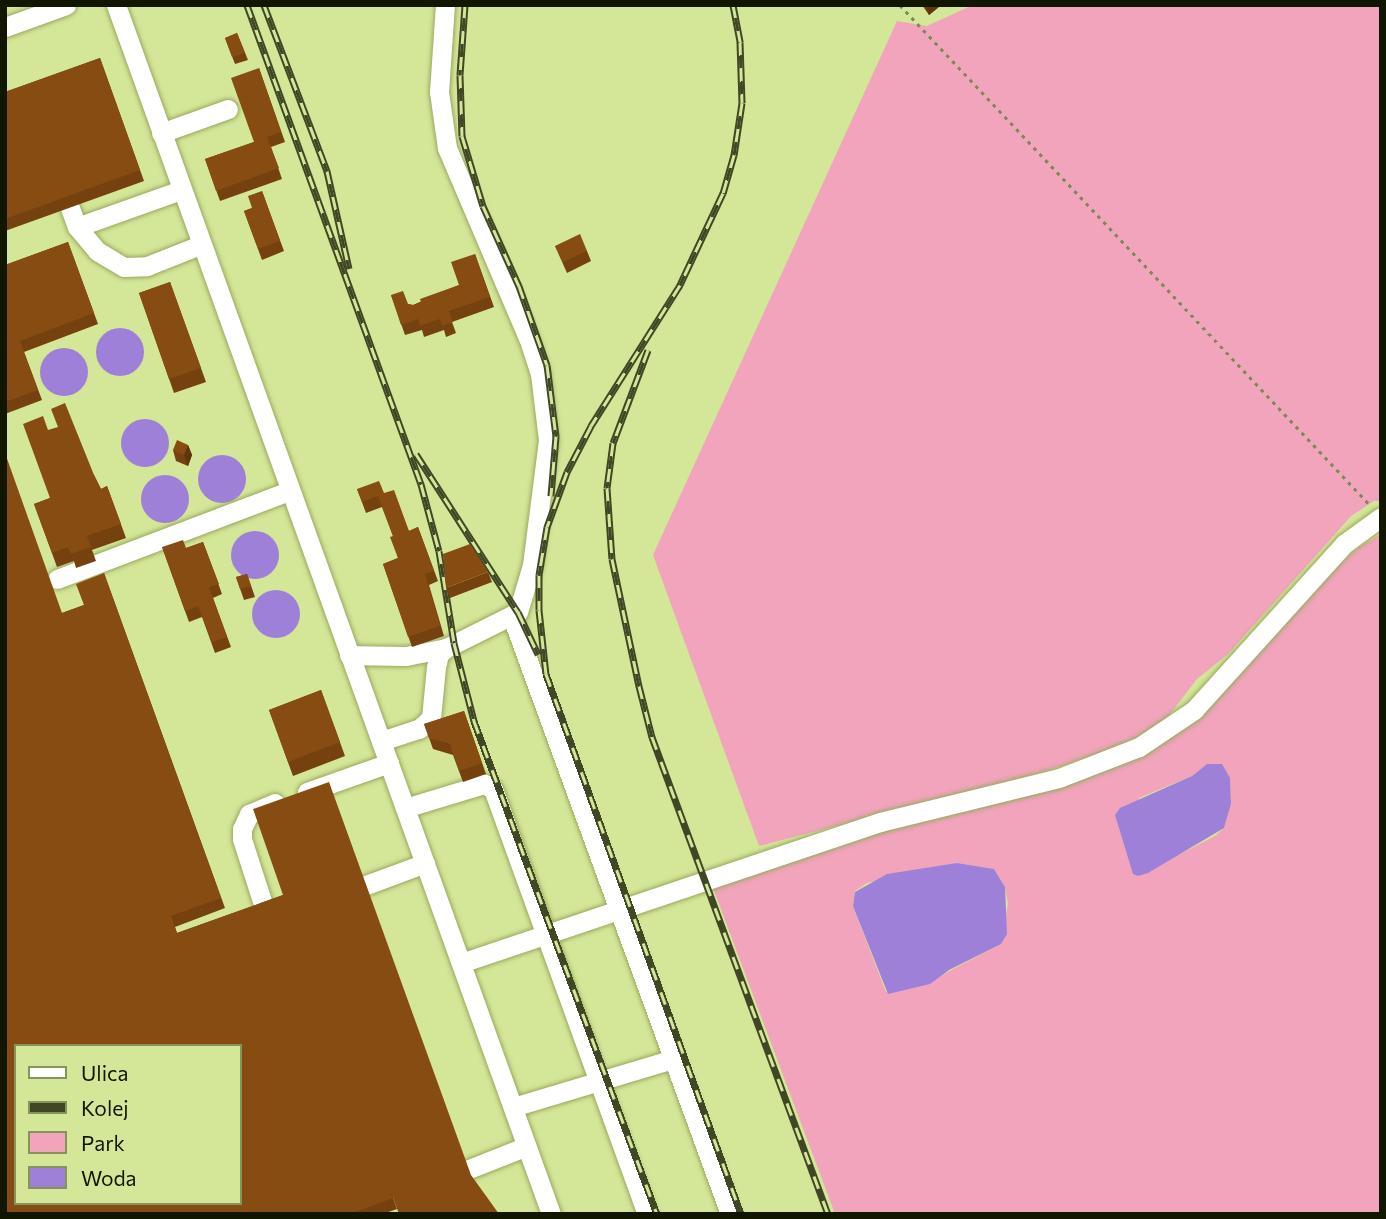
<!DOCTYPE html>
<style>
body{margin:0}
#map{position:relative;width:1386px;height:1219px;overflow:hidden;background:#d4e698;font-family:Commissioner,sans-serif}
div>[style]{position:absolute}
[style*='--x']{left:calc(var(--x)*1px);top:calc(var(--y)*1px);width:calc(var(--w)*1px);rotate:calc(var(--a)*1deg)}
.green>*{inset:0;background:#f1a4bc}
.water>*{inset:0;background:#9f80d8}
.round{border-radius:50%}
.path>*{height:2.5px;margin-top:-1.25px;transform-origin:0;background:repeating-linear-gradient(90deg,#7d8a54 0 3.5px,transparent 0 8.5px)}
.roads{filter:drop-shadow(0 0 2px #99a95e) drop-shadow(0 0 2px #99a95e)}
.minor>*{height:19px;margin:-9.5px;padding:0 9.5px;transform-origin:9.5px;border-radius:9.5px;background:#fff}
.rail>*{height:7px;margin-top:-3.5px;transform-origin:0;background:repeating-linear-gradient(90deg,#d4e698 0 13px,#3f4724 0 26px);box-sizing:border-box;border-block:2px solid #3f4724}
.wall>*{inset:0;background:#74410f}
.shaded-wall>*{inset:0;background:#5e350d}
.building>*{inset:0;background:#874c12}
span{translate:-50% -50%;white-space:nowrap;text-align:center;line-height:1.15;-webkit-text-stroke:7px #d4e698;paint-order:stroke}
.frame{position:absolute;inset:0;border:7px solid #111600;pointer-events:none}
.legend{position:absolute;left:14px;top:1044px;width:228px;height:161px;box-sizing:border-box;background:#d4e698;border:2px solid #86935b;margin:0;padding:9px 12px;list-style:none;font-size:21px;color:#111600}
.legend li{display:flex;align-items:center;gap:14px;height:35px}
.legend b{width:35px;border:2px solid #86935b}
</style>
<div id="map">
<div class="green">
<i style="clip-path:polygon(973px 5px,1381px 5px,1381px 501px,1374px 501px,1351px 516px,1228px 654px,1197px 679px,1160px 727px,1105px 752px,1043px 772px,759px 846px,653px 555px,897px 21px,927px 26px)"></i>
<i style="clip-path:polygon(evenodd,1381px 534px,1381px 1214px,835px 1214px,713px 888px,851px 837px,1124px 762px,1164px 742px,1199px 719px,1320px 582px,1358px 548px,1381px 534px,1207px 764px,1230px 778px,1231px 804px,1224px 828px,1215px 836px,1138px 876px,1139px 798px,1192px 776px,1207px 764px,1381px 534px,957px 863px,994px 869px,1005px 887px,1008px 904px,1001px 944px,940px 976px,886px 992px,853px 906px,855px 891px,867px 883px,957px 863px)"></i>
</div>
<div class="water">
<i class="round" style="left:96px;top:328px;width:48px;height:48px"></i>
<i class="round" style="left:40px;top:348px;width:48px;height:48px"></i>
<i class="round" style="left:121px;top:419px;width:48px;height:48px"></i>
<i class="round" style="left:198px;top:455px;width:48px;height:48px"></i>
<i class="round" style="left:141px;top:475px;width:48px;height:48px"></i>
<i class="round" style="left:231px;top:531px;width:48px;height:48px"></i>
<i class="round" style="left:252px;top:590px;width:48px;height:48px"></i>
<i style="clip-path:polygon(1207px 764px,1222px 764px,1230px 778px,1231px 804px,1224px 828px,1148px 873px,1138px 876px,1133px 874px,1115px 815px,1120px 808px,1192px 776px)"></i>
<i style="clip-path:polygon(957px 863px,994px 869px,1005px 887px,1007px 934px,1001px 944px,949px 970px,930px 984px,888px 994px,853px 906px,855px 892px,887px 874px)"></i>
</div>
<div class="path">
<i style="--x:900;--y:5;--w:686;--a:46.77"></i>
</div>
<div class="roads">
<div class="minor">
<i style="--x:116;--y:5;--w:1285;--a:70.21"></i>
<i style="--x:5;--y:27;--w:65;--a:-19.8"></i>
<i style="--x:161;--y:133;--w:71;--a:-19.7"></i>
<i style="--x:70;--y:208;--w:20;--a:70"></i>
<i style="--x:77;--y:227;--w:31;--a:50"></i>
<i style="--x:97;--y:251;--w:31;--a:31"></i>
<i style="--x:124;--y:267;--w:23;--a:-2"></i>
<i style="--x:147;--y:266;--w:57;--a:-21.6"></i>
<i style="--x:77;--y:227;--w:110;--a:-19.6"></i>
<i style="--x:57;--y:579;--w:248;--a:-20.8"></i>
<i style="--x:512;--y:617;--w:636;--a:69.94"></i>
<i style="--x:349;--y:655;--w:57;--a:1"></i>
<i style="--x:406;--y:656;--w:41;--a:-11.3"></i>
<i style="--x:381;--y:741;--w:40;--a:-18"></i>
<i style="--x:419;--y:729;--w:16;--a:-43"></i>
<i style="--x:431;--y:718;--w:51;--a:-84.4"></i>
<i style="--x:436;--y:667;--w:13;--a:-77"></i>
<i style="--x:439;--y:654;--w:9;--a:-41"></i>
<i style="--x:446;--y:648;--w:80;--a:-26.6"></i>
<i style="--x:518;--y:612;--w:49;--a:-73.4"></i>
<i style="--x:532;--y:565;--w:126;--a:-82.7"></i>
<i style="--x:548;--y:440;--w:66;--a:-96.9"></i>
<i style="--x:540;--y:374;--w:38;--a:-108"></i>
<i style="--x:528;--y:338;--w:207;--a:-113.1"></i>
<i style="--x:447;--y:148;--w:57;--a:-98.1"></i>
<i style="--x:439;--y:92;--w:87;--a:-86.1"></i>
<i style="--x:307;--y:792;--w:87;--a:-19.5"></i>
<i style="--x:405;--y:808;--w:83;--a:-16.9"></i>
<i style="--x:484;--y:784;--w:10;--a:29"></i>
<i style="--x:493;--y:789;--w:452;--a:70.1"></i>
<i style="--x:366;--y:885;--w:63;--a:-20.4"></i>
<i style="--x:262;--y:901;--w:65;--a:-107.9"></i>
<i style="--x:242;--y:839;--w:10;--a:-90"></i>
<i style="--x:242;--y:829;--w:17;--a:-65"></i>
<i style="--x:249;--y:814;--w:28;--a:-23"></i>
<i style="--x:461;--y:963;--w:442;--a:-18.6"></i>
<i style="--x:880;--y:822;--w:184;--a:-13.8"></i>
<i style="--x:1059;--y:778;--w:86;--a:-21.2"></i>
<i style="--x:1139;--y:747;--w:66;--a:-33.9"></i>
<i style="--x:1194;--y:710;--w:224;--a:-47.9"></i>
<i style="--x:1344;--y:544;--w:46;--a:-36.1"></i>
<i style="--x:513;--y:1107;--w:167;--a:-16.7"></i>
<i style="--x:469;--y:1169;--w:62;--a:-21.6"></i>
</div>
</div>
<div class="rail">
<i style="--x:247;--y:5;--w:510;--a:70.04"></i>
<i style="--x:421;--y:484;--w:69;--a:75"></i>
<i style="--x:439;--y:551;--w:93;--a:80.7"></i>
<i style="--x:454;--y:643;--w:81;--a:75.6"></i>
<i style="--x:474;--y:721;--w:526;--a:69.64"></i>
<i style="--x:264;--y:5;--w:178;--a:69.2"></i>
<i style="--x:327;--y:171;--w:100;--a:77.3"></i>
<i style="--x:465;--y:5;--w:70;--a:94.1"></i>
<i style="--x:460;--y:75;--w:61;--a:88.1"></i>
<i style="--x:462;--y:136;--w:73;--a:73.3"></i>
<i style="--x:483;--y:206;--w:88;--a:65.8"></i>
<i style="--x:519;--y:286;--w:84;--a:70.5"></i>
<i style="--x:547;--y:365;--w:72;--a:82.8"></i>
<i style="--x:556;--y:436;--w:60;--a:94.8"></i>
<i style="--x:733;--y:5;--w:38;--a:79"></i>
<i style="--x:740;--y:42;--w:61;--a:88.1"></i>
<i style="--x:742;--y:103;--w:53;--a:98.7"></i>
<i style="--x:734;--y:155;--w:40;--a:106"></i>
<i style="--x:723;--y:193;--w:102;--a:115.1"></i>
<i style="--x:680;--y:285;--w:167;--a:122.3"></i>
<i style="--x:591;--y:426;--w:52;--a:117.6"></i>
<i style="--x:567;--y:472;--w:59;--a:110"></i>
<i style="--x:547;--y:527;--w:49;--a:99.5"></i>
<i style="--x:539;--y:575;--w:35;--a:90"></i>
<i style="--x:539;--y:610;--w:64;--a:83.8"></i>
<i style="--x:546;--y:674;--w:574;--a:70.14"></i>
<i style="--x:648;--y:350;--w:99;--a:110.6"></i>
<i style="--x:613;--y:443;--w:45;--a:97.6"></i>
<i style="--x:607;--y:488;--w:71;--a:86"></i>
<i style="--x:612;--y:559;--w:130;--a:78"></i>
<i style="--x:639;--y:686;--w:53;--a:75.7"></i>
<i style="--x:652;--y:737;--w:508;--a:69.75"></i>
<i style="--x:416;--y:454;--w:188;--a:57.2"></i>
<i style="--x:518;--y:612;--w:47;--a:64.5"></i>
</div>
<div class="wall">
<i style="clip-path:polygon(922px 5px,940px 5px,940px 6px,929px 15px)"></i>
<i style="clip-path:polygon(237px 33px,248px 60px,235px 64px,225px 38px)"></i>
<i style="clip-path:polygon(100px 58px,144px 181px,5px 231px,5px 92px)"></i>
<i style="clip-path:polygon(259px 68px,285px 142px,271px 147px,282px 179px,220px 201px,205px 159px,254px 142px)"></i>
<i style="clip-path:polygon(262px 191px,284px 251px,262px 260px,244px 211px,252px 208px)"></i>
<i style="clip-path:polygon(68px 242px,98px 324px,24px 352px,42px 400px,5px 414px,5px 265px)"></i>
<i style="clip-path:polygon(555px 246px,587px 251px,591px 261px,567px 273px)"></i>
<i style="clip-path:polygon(475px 254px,494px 307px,452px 322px,456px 333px,446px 337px,444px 330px,424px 337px,422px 330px,405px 335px,391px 295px,408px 304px,413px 305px,459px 285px)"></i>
<i style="clip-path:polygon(170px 282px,206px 382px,174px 393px,139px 293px)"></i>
<i style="clip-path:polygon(48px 430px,94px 475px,101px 489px,107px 486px,126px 538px,92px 550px,96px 561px,76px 568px,74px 561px,57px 567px,34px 504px,50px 498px)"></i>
<i style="clip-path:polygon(188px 445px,192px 455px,188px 466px,176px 461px,173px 450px)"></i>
<i style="clip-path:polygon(357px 489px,384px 493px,409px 531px,418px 527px,438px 581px,429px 585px,444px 636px,412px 647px,383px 564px,398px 558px,393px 536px,382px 507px,366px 513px)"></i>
<i style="clip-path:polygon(203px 542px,222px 594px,213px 598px,231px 647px,215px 653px,202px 617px,189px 622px,162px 547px,186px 548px)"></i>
<i style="clip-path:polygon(488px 572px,492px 582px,450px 598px,446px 588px)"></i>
<i style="clip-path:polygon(104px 573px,225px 908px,175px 927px,177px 933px,283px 895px,397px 1209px,383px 1214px,5px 1214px,62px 613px,84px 605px)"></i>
<i style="clip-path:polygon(247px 574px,255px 597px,244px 600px,236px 577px)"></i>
<i style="clip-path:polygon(321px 690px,345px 756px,293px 776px,269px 710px)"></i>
<i style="clip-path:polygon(464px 711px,486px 774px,463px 782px,453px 755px,433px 749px,424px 724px)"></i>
</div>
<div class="shaded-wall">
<i style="clip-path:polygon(929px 5px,940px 5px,940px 6px,929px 15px,926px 7px)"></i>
<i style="clip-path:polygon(188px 445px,192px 455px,188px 466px,184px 455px)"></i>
</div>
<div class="building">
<i style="clip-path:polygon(237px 33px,245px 53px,232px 57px,225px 38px)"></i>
<i style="clip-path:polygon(100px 58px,140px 170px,5px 219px,5px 92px)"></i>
<i style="clip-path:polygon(259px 68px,281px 132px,267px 137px,279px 168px,216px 191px,205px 159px,254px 142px,231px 78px)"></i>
<i style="clip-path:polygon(262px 191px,280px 241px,258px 249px,244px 211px,252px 208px,248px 196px)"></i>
<i style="clip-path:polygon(580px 234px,587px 251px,563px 262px,555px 246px)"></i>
<i style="clip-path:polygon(68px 242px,94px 313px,20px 341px,38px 390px,5px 402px,5px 265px)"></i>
<i style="clip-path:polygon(475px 254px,490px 297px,449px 311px,453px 322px,442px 326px,440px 319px,420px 326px,418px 319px,401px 325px,391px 295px,403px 291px,408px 304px,413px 305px,421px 302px,420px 299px,459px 285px,451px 262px)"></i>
<i style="clip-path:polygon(170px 282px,201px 368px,169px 379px,139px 293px)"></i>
<i style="clip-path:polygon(65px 403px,94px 475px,101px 489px,107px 486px,121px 524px,87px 536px,91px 547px,71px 554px,68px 547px,52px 553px,34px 504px,50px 498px,23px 424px,43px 416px,48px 430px,58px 427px,51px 409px)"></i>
<i style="clip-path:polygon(177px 440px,188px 445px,184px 455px,173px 450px)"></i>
<i style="clip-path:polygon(evenodd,5px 453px,62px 613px,84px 605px,76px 584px,104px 573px,221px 898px,171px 916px,177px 933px,283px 895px,253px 809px,329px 782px,471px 1175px,499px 1214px,399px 1214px,393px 1198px,350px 1214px,5px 1214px,5px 453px,16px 1046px,240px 1046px,240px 1203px,16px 1203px,16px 1046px)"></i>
<i style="clip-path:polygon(379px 481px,384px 493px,394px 490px,409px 531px,418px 527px,434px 571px,425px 574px,440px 626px,408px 637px,383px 564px,398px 558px,390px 537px,393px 536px,378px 496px,362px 502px,357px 489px)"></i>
<i style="clip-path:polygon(183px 540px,186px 548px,203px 542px,219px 584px,209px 587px,227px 637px,212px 642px,198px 606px,185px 611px,162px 547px)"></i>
<i style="clip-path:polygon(470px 544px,488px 572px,446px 588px,443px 554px)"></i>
<i style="clip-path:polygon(247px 574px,251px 586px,240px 589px,236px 577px)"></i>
<i style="clip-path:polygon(321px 690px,340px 742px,288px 762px,269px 710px)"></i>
<i style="clip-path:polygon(464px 711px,482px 763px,459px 771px,450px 744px,429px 738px,424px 724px)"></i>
</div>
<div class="frame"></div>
<ul class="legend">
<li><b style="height:9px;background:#fff"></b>Ulica</li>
<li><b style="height:9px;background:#3f4724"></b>Kolej</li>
<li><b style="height:19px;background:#f1a4bc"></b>Park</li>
<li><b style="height:19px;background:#9f80d8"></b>Woda</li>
</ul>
</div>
